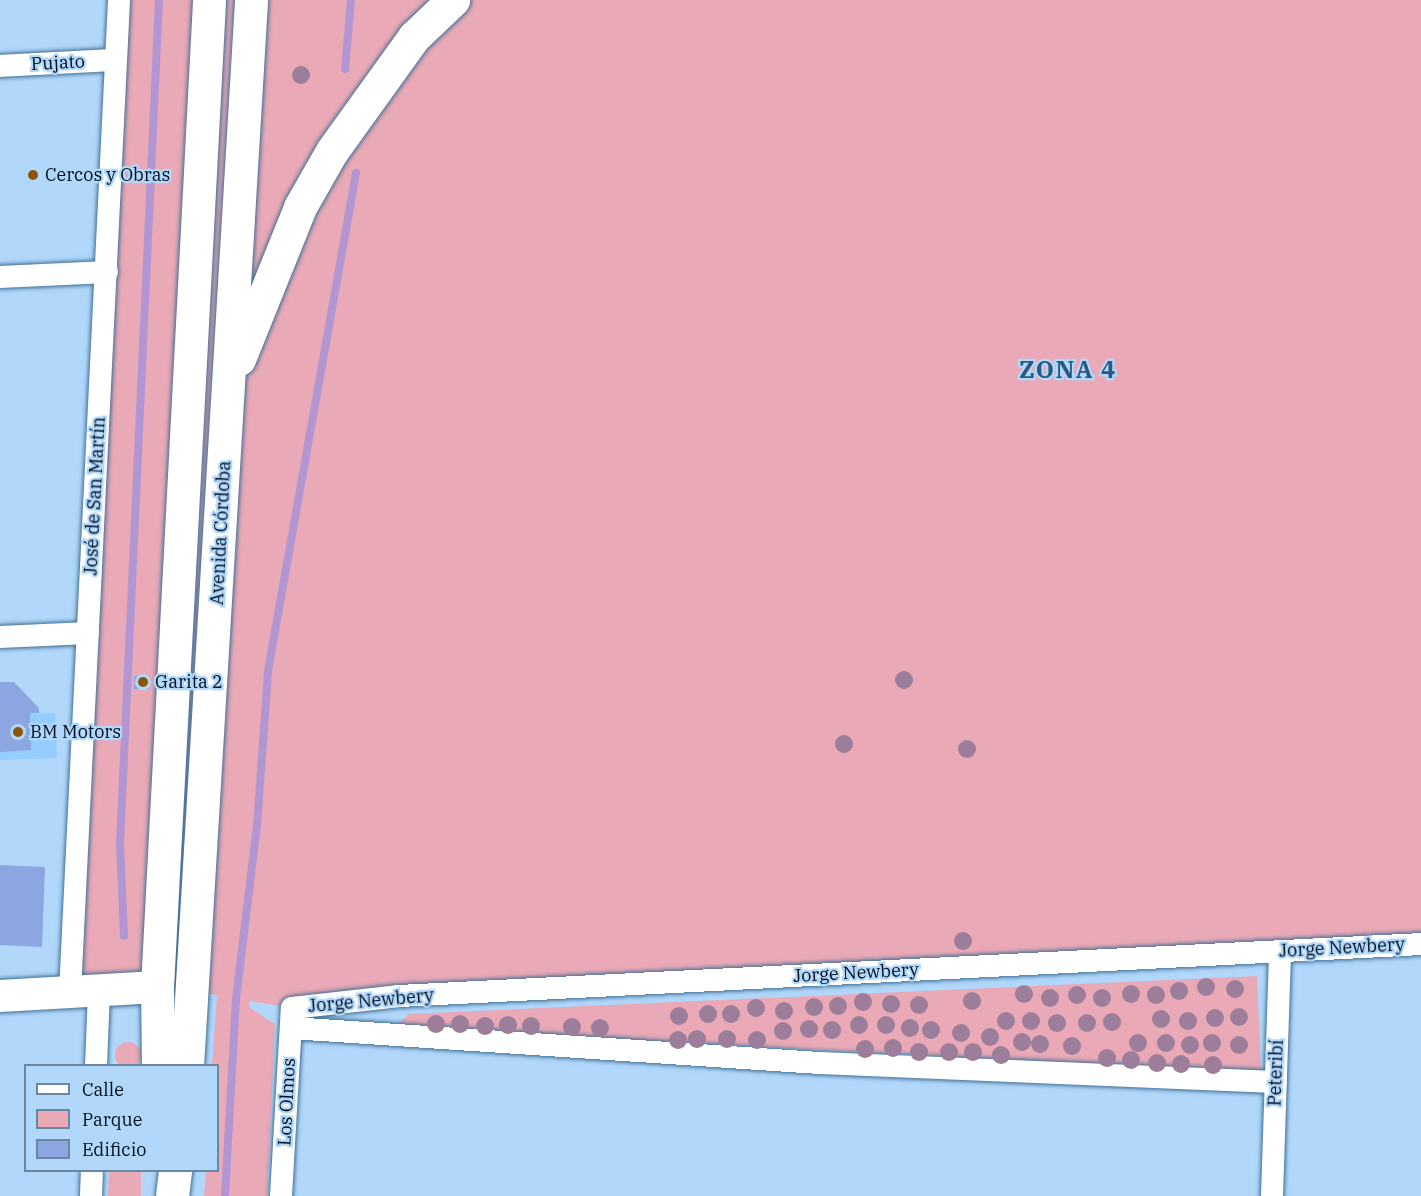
<!DOCTYPE html>
<meta charset="utf-8">
<style>
body{margin:0}
#map{position:relative;width:1421px;height:1196px;overflow:hidden;background:#b1d8fb;font-family:"IBM Plex Serif",serif}
div>[style]{position:absolute}
[style*='--x']{left:calc(var(--x)*1px);top:calc(var(--y)*1px);width:calc(var(--w)*1px);rotate:calc(var(--a)*1deg)}
.built>*{inset:0;background:#95cdfe}
.green>*{inset:0;background:#eaa9b6}
.round{border-radius:50%}
.stream>*{height:8px;margin:-4px;padding:0 4px;transform-origin:4px;border-radius:4px;background:#b296d2}
.building>*{inset:0;background:#8ca6e1}
.roads{filter:drop-shadow(0 0 2px #427098) drop-shadow(0 0 2px #427098)}
.street>*{height:22px;margin:-11px;padding:0 11px;transform-origin:11px;border-radius:11px;background:#fff}
.secondary>*{height:32px;margin:-16px;padding:0 16px;transform-origin:16px;border-radius:16px;background:#fff}
.primary>*{height:33px;margin:-16.5px;padding:0 16.5px;transform-origin:16.5px;border-radius:16.5px;background:#fff}
.trees>*{width:18px;height:18px;margin:-9px;border-radius:50%;background:#9c7d9a}
.dots>*{width:16px;height:16px;translate:-50% -50%;box-sizing:border-box;border:3px solid #b1d8fb;border-radius:50%}
span{translate:-50% -50%;white-space:nowrap;text-align:center;line-height:1.15;-webkit-text-stroke:4.5px #b1d8fb;paint-order:stroke}
.street-label{font-size:18px;color:#000d1c}
.poi-label{font-size:18px;color:#000d1c}
.left{translate:0 -50%;text-align:left}
.district-label{font-size:24px;color:#2b597f;font-weight:700;letter-spacing:1.5px}
.legend{position:absolute;left:24px;top:1064px;width:195px;height:108px;box-sizing:border-box;background:#b1d8fb;border:2px solid #6a87a2;margin:0;padding:8px 10px;list-style:none;font-size:18px;color:#000d1c}
.legend li{display:flex;align-items:center;gap:12px;height:30px}
.legend b{width:30px;border:2px solid #6a87a2}
</style>
<div id="map">
<div class="built">
<i style="clip-path:polygon(55px 713px,57px 758px,0 760px,0 715px)"></i>
</div>
<div class="green">
<i style="clip-path:polygon(119px 0,1421px 0,1421px 944px,292px 1008px,250px 1001px,249px 1007px,275px 1024px,267px 1196px,204px 1196px,206px 1171px,218px 1170px,218px 1066px,212px 1065px,217px 995px,157px 987px,70px 992px)"></i>
<i style="clip-path:polygon(1257px 976px,1261px 1072px,393px 1028px,409px 1014px)"></i>
<i class="round" style="left:115px;top:1042px;width:26px;height:26px"></i>
<i style="clip-path:polygon(109px 1171px,141px 1171px,141px 1196px,108px 1196px)"></i>
</div>
<div class="stream">
<i style="--x:345;--y:69;--w:69;--a:-85"></i>
<i style="--x:124;--y:936;--w:93;--a:-92.5"></i>
<i style="--x:120;--y:843;--w:844;--a:-87.35"></i>
<i style="--x:225;--y:1196;--w:197;--a:-86.8"></i>
<i style="--x:236;--y:999;--w:174;--a:-83.1"></i>
<i style="--x:257;--y:826;--w:155;--a:-85.9"></i>
<i style="--x:268;--y:671;--w:506;--a:-79.98"></i>
</div>
<div class="building">
<i style="clip-path:polygon(134px 676px,150px 676px,149px 689px,134px 689px)"></i>
<i style="clip-path:polygon(0 682px,14px 682px,39px 708px,39px 713px,30px 713px,31px 750px,0 752px)"></i>
<i style="clip-path:polygon(0 865px,45px 867px,42px 947px,0 945px)"></i>
</div>
<div class="roads">
<div class="street">
<i style="--x:0;--y:66;--w:116;--a:-3"></i>
<i style="--x:0;--y:277;--w:107;--a:-2.7"></i>
<i style="--x:0;--y:637;--w:88;--a:-2.6"></i>
<i style="--x:70;--y:992;--w:993;--a:-87.17"></i>
<i style="--x:291;--y:1028;--w:529;--a:3.79"></i>
<i style="--x:819;--y:1063;--w:457;--a:2.4"></i>
<i style="--x:96;--y:1066;--w:76;--a:-87.7"></i>
<i style="--x:91;--y:1196;--w:26;--a:-88"></i>
<i style="--x:281;--y:1196;--w:188;--a:-86.7"></i>
<i style="--x:292;--y:1008;--w:108;--a:-6.4"></i>
<i style="--x:399;--y:996;--w:1023;--a:-2.91"></i>
<i style="--x:1272;--y:1196;--w:245;--a:-88.1"></i>
</div>
<div class="secondary">
<i style="--x:0;--y:996;--w:157;--a:-3.3"></i>
</div>
<div class="primary">
<i style="--x:239;--y:359;--w:164;--a:-68.1"></i>
<i style="--x:300;--y:207;--w:64;--a:-60.3"></i>
<i style="--x:332;--y:151;--w:140;--a:-54.3"></i>
<i style="--x:414;--y:37;--w:54;--a:-43.5"></i>
<i style="--x:158;--y:1066;--w:79;--a:-90.7"></i>
<i style="--x:157;--y:987;--w:988;--a:-86.98"></i>
<i style="--x:187;--y:1066;--w:1068;--a:-86.56"></i>
<i style="--x:172;--y:1196;--w:26;--a:-83"></i>
</div>
</div>
<div class="trees">
<i style="left:301px;top:75px"></i>
<i style="left:904px;top:680px"></i>
<i style="left:844px;top:744px"></i>
<i style="left:967px;top:749px"></i>
<i style="left:963px;top:941px"></i>
<i style="left:1206px;top:987px"></i>
<i style="left:1235px;top:989px"></i>
<i style="left:1179px;top:991px"></i>
<i style="left:1024px;top:994px"></i>
<i style="left:1131px;top:994px"></i>
<i style="left:1077px;top:995px"></i>
<i style="left:1156px;top:995px"></i>
<i style="left:1050px;top:998px"></i>
<i style="left:1102px;top:998px"></i>
<i style="left:972px;top:1001px"></i>
<i style="left:863px;top:1002px"></i>
<i style="left:891px;top:1004px"></i>
<i style="left:919px;top:1005px"></i>
<i style="left:838px;top:1006px"></i>
<i style="left:814px;top:1007px"></i>
<i style="left:756px;top:1008px"></i>
<i style="left:784px;top:1011px"></i>
<i style="left:708px;top:1014px"></i>
<i style="left:731px;top:1014px"></i>
<i style="left:679px;top:1016px"></i>
<i style="left:1239px;top:1017px"></i>
<i style="left:1215px;top:1018px"></i>
<i style="left:1161px;top:1019px"></i>
<i style="left:1006px;top:1021px"></i>
<i style="left:1031px;top:1021px"></i>
<i style="left:1188px;top:1021px"></i>
<i style="left:1112px;top:1022px"></i>
<i style="left:1057px;top:1023px"></i>
<i style="left:1087px;top:1023px"></i>
<i style="left:436px;top:1024px"></i>
<i style="left:460px;top:1024px"></i>
<i style="left:508px;top:1025px"></i>
<i style="left:859px;top:1025px"></i>
<i style="left:886px;top:1025px"></i>
<i style="left:485px;top:1026px"></i>
<i style="left:531px;top:1026px"></i>
<i style="left:572px;top:1027px"></i>
<i style="left:600px;top:1028px"></i>
<i style="left:910px;top:1028px"></i>
<i style="left:809px;top:1029px"></i>
<i style="left:832px;top:1030px"></i>
<i style="left:931px;top:1030px"></i>
<i style="left:783px;top:1031px"></i>
<i style="left:961px;top:1033px"></i>
<i style="left:990px;top:1037px"></i>
<i style="left:697px;top:1039px"></i>
<i style="left:727px;top:1039px"></i>
<i style="left:678px;top:1040px"></i>
<i style="left:757px;top:1040px"></i>
<i style="left:1022px;top:1042px"></i>
<i style="left:1138px;top:1043px"></i>
<i style="left:1166px;top:1043px"></i>
<i style="left:1212px;top:1043px"></i>
<i style="left:1040px;top:1044px"></i>
<i style="left:1190px;top:1045px"></i>
<i style="left:1239px;top:1045px"></i>
<i style="left:1072px;top:1046px"></i>
<i style="left:893px;top:1048px"></i>
<i style="left:865px;top:1049px"></i>
<i style="left:919px;top:1052px"></i>
<i style="left:949px;top:1052px"></i>
<i style="left:973px;top:1052px"></i>
<i style="left:1001px;top:1055px"></i>
<i style="left:1107px;top:1058px"></i>
<i style="left:1131px;top:1060px"></i>
<i style="left:1157px;top:1063px"></i>
<i style="left:1181px;top:1064px"></i>
<i style="left:1213px;top:1065px"></i>
</div>
<div class="dots">
<i style="left:33px;top:175px;background:#8b5306"></i>
<i style="left:143px;top:682px;background:#8b5306"></i>
<i style="left:18px;top:732px;background:#8b5306"></i>
</div>
<div class="street-label">
<span style="left:58px;top:63px;rotate:-3deg">Pujato</span>
<span style="left:95px;top:496px;rotate:-87deg">José de San Martín</span>
<span style="left:221px;top:533px;rotate:-87deg">Avenida Córdoba</span>
<span style="left:1342px;top:948px;rotate:-3deg">Jorge Newbery</span>
<span style="left:856px;top:973px;rotate:-3deg">Jorge Newbery</span>
<span style="left:371px;top:1001px;rotate:-5deg">Jorge Newbery</span>
<span style="left:1276px;top:1073px;rotate:-88deg">Peteribí</span>
<span style="left:287px;top:1102px;rotate:-87deg">Los Olmos</span>
</div>
<div class="poi-label">
<span class="left" style="left:45px;top:175px">Cercos y Obras</span>
<span class="left" style="left:155px;top:682px">Garita 2</span>
<span class="left" style="left:30px;top:732px">BM Motors</span>
</div>
<div class="district-label">
<span style="left:1068px;top:370px">ZONA 4</span>
</div>
<ul class="legend">
<li><b style="height:8px;background:#fff"></b>Calle</li>
<li><b style="height:16px;background:#eaa9b6"></b>Parque</li>
<li><b style="height:16px;background:#8ca6e1"></b>Edificio</li>
</ul>
</div>
